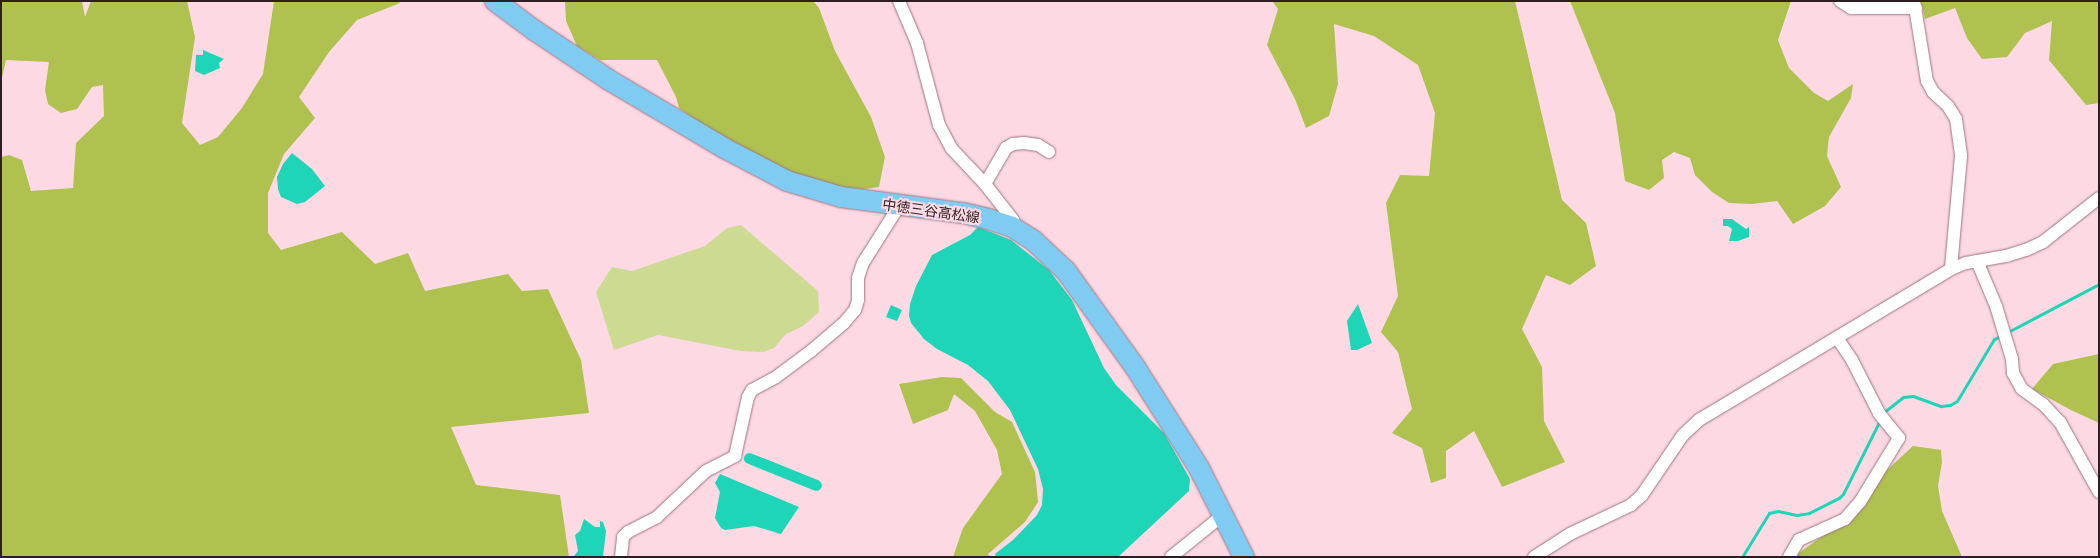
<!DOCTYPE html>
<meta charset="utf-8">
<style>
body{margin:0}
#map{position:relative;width:2100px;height:558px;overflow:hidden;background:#fdd9e4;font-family:Arial,"Noto Sans JP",sans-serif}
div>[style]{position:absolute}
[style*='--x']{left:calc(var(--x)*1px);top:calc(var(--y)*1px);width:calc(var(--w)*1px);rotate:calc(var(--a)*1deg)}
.green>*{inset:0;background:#ccda92}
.forest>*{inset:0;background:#afc14f}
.water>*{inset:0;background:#1ed5b8}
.stream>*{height:3px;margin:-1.5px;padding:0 1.5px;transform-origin:1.5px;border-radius:1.5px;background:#1ed5b8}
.canal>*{height:11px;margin:-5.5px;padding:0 5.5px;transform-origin:5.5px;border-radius:5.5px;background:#1ed5b8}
.roads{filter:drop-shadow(0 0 1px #9c7581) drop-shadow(0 0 1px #9c7581)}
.minor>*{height:12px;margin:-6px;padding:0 6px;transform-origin:6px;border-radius:6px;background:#fff}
.primary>*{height:20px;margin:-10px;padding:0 10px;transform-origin:10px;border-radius:10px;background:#80cbf1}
span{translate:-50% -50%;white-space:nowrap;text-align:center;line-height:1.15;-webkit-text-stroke:4px #fdd9e4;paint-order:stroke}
.street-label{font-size:14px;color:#2e1e23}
.frame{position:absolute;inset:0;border:2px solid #2e1e23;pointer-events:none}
</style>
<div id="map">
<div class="green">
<i style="clip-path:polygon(741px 225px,818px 291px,819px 312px,803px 326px,786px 334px,774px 348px,763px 352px,741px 351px,658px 335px,614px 350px,596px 292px,612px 267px,632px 271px,705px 246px,727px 228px)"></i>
</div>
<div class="forest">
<i style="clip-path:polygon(1px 1px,82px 1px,85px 17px,91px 1px,187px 1px,195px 37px,182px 123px,200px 145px,218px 137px,242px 108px,263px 74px,274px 1px,398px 1px,400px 3px,357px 20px,329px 52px,299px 97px,315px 118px,284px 154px,268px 193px,268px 233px,281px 250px,342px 232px,375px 264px,408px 253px,425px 291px,508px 274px,522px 291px,548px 289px,581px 360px,589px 413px,451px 427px,476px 485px,560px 495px,569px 557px,1px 557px,1px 157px,9px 155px,22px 160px,31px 191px,73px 188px,76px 143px,104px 116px,103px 85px,92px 87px,77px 109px,61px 113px,48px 104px,45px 90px,49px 62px,6px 60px,1px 82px)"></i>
<i style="clip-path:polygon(565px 1px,813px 1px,819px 8px,835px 51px,871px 117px,885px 157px,879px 187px,864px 189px,817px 186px,725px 141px,679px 108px,676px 97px,657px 60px,600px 60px,577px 46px,566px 21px)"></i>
<i style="clip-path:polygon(1272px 1px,1515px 1px,1562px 200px,1586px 223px,1596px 266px,1570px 285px,1546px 275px,1522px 329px,1542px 367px,1544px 421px,1565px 462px,1502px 487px,1474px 431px,1446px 451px,1446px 478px,1431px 483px,1422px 448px,1392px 433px,1412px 409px,1398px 352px,1381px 332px,1398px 296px,1386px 203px,1400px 175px,1429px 176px,1435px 113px,1418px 65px,1374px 36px,1334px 24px,1338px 84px,1329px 116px,1306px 128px,1295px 99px,1267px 45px,1278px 9px)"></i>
<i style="clip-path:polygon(1570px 1px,1791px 1px,1778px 40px,1789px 68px,1814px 93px,1828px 101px,1853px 84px,1851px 98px,1829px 137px,1827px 156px,1841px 187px,1825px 206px,1793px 224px,1777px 201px,1752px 204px,1729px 203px,1712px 192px,1695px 175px,1690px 158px,1674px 152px,1662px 160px,1664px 178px,1649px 190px,1625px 181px,1615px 113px)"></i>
<i style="clip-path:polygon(1921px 1px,2099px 1px,2099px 103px,2086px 105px,2049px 60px,2052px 21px,2025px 33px,2007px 57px,1982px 59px,1967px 38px,1955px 8px,1925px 19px)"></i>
<i style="clip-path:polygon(2099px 354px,2099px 423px,2071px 410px,2032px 389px,2053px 364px)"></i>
<i style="clip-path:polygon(942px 377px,961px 378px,995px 412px,1012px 422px,1035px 472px,1038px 502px,1025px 522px,988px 554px,990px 557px,953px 557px,963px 528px,1002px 474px,997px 450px,975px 411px,954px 394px,948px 410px,913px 424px,899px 384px)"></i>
<i style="clip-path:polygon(1913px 446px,1941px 450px,1942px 462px,1938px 486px,1942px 511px,1962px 557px,1793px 557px,1837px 526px,1874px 482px)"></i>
</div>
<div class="water">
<i style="clip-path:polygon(203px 50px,224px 59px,219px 63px,220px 68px,204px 75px,195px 71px,196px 55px,203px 55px)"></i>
<i style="clip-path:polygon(292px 153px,312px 169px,325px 186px,305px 202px,297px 204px,281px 197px,278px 189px,277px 177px,283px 164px)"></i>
<i style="clip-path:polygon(1723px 219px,1732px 219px,1746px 229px,1749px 227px,1749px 237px,1738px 241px,1729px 241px,1732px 229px,1728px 226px,1723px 226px)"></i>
<i style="clip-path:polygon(978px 227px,1011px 240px,1049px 270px,1072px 300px,1104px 368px,1116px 385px,1164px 433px,1190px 479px,1189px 491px,1118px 557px,996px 557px,995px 554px,1013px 540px,1037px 515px,1042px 505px,1043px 489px,1038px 469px,1010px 410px,988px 381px,968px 365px,937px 349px,924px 339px,911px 323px,909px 316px,910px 304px,916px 286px,932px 255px,970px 235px)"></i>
<i style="clip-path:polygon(1358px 304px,1372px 343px,1357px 350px,1351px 350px,1347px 321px)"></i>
<i style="clip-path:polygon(891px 305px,902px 310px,897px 321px,886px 317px)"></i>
<i style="clip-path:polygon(720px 474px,799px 507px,781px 534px,754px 526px,725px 530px,721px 528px,715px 518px,720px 492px,715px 483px)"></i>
<i style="clip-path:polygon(584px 519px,595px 527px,600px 527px,600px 521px,603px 522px,606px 531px,603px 557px,574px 556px,578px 551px,575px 535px,580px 531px)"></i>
</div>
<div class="stream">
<i style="--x:2006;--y:333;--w:105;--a:-27.8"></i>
<i style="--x:1884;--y:412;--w:24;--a:-38"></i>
<i style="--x:1903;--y:397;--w:10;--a:-6"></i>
<i style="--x:1913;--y:396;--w:30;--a:20"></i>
<i style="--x:1941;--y:406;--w:9;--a:-6"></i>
<i style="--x:1950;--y:405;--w:8;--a:-30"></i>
<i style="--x:1957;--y:401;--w:72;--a:-59.2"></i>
<i style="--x:1994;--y:339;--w:8;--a:-23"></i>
<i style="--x:1742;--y:557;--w:52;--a:-58.5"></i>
<i style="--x:1769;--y:513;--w:9;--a:-13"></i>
<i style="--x:1778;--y:511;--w:19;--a:12"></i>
<i style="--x:1797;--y:515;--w:12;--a:-9"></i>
<i style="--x:1809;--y:513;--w:34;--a:-27"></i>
<i style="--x:1839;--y:498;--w:6;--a:-45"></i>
<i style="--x:1843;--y:494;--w:83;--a:-63.4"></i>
</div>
<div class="canal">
<i style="--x:749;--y:458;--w:72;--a:21.9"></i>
</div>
<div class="roads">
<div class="minor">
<i style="--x:899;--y:1;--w:46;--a:66.8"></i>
<i style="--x:917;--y:43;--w:85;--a:75"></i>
<i style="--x:939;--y:125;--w:26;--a:62"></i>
<i style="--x:951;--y:148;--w:50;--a:46.6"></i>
<i style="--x:985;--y:184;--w:46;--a:52.1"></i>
<i style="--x:1013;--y:220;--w:7;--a:98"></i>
<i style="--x:1840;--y:1;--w:13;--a:32"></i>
<i style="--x:1851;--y:8;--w:65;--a:0"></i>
<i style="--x:1914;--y:1;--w:81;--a:80.8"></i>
<i style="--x:1927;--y:81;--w:13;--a:61"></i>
<i style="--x:1933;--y:92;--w:21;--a:43"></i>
<i style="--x:1948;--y:106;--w:15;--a:58"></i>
<i style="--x:1956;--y:119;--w:37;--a:82"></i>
<i style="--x:1961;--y:156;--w:113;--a:95.1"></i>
<i style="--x:985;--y:184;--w:42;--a:-59.7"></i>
<i style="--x:1006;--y:148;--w:8;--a:-30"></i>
<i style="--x:1013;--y:144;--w:11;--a:-5"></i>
<i style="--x:1024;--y:143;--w:14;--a:8"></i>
<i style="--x:1038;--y:145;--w:13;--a:32"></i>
<i style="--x:1977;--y:261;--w:49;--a:67.1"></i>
<i style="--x:1996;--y:306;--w:55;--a:73.2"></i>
<i style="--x:2012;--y:359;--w:14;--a:86"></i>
<i style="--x:2013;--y:373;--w:18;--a:61"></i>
<i style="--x:2022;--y:389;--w:26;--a:36"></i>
<i style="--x:2043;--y:404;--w:25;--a:47"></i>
<i style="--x:2060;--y:422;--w:80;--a:60.9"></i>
<i style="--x:621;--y:557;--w:20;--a:-84"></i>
<i style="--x:623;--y:537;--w:7;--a:-45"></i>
<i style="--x:628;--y:532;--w:33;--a:-27"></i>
<i style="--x:657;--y:517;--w:67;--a:-43.2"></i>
<i style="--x:706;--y:471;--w:33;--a:-27"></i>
<i style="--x:735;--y:456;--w:60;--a:-77.6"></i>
<i style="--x:748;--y:397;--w:8;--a:-60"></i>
<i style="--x:752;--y:390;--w:27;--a:-28"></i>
<i style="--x:776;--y:377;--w:44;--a:-36.6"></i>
<i style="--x:811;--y:351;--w:43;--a:-40.3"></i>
<i style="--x:844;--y:323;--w:17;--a:-50"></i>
<i style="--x:855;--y:310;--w:10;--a:-73"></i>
<i style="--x:858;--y:300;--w:22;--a:-90"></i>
<i style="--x:858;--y:278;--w:16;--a:-72"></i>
<i style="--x:863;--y:263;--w:67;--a:-57.7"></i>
<i style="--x:1171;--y:557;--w:67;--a:-38.9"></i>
<i style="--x:1534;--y:557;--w:43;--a:-32.6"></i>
<i style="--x:1570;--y:534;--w:68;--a:-25.4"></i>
<i style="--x:1631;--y:505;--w:15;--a:-42"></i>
<i style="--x:1642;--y:495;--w:73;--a:-55.7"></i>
<i style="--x:1683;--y:435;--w:22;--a:-43"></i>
<i style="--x:1699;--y:420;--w:294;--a:-30.9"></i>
<i style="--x:1951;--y:269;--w:16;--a:-22"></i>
<i style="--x:1966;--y:263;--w:41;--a:-9.9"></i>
<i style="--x:2006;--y:256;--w:21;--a:-17"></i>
<i style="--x:2026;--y:250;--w:19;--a:-25"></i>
<i style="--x:2043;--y:242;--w:71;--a:-38.2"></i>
<i style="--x:1789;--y:557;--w:20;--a:-60"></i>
<i style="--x:1799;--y:540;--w:51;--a:-24.5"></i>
<i style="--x:1845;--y:519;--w:23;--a:-49"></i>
<i style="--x:1860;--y:502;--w:75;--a:-58.6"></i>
<i style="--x:1899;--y:438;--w:32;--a:-129"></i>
<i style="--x:1879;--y:413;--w:59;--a:-117"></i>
<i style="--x:1852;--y:360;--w:27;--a:-124"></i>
</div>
<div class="primary">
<i style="--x:495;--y:1;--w:49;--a:36.6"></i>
<i style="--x:534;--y:30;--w:90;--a:33.7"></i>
<i style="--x:609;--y:80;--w:134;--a:30.6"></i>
<i style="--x:724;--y:148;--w:71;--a:27.6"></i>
<i style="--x:787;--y:181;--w:56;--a:16.5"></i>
<i style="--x:841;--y:197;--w:123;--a:7.5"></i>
<i style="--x:963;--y:213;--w:26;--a:13"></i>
<i style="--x:988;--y:219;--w:25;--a:18"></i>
<i style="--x:1012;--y:227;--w:26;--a:32"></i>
<i style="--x:1034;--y:241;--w:44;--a:43.2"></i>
<i style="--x:1066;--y:271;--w:118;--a:54.3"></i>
<i style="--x:1135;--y:367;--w:120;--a:57.6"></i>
<i style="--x:1199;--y:468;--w:100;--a:63.2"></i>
</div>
</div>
<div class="street-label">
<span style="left:931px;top:211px;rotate:8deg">中徳三谷高松線</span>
</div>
<div class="frame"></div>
</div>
